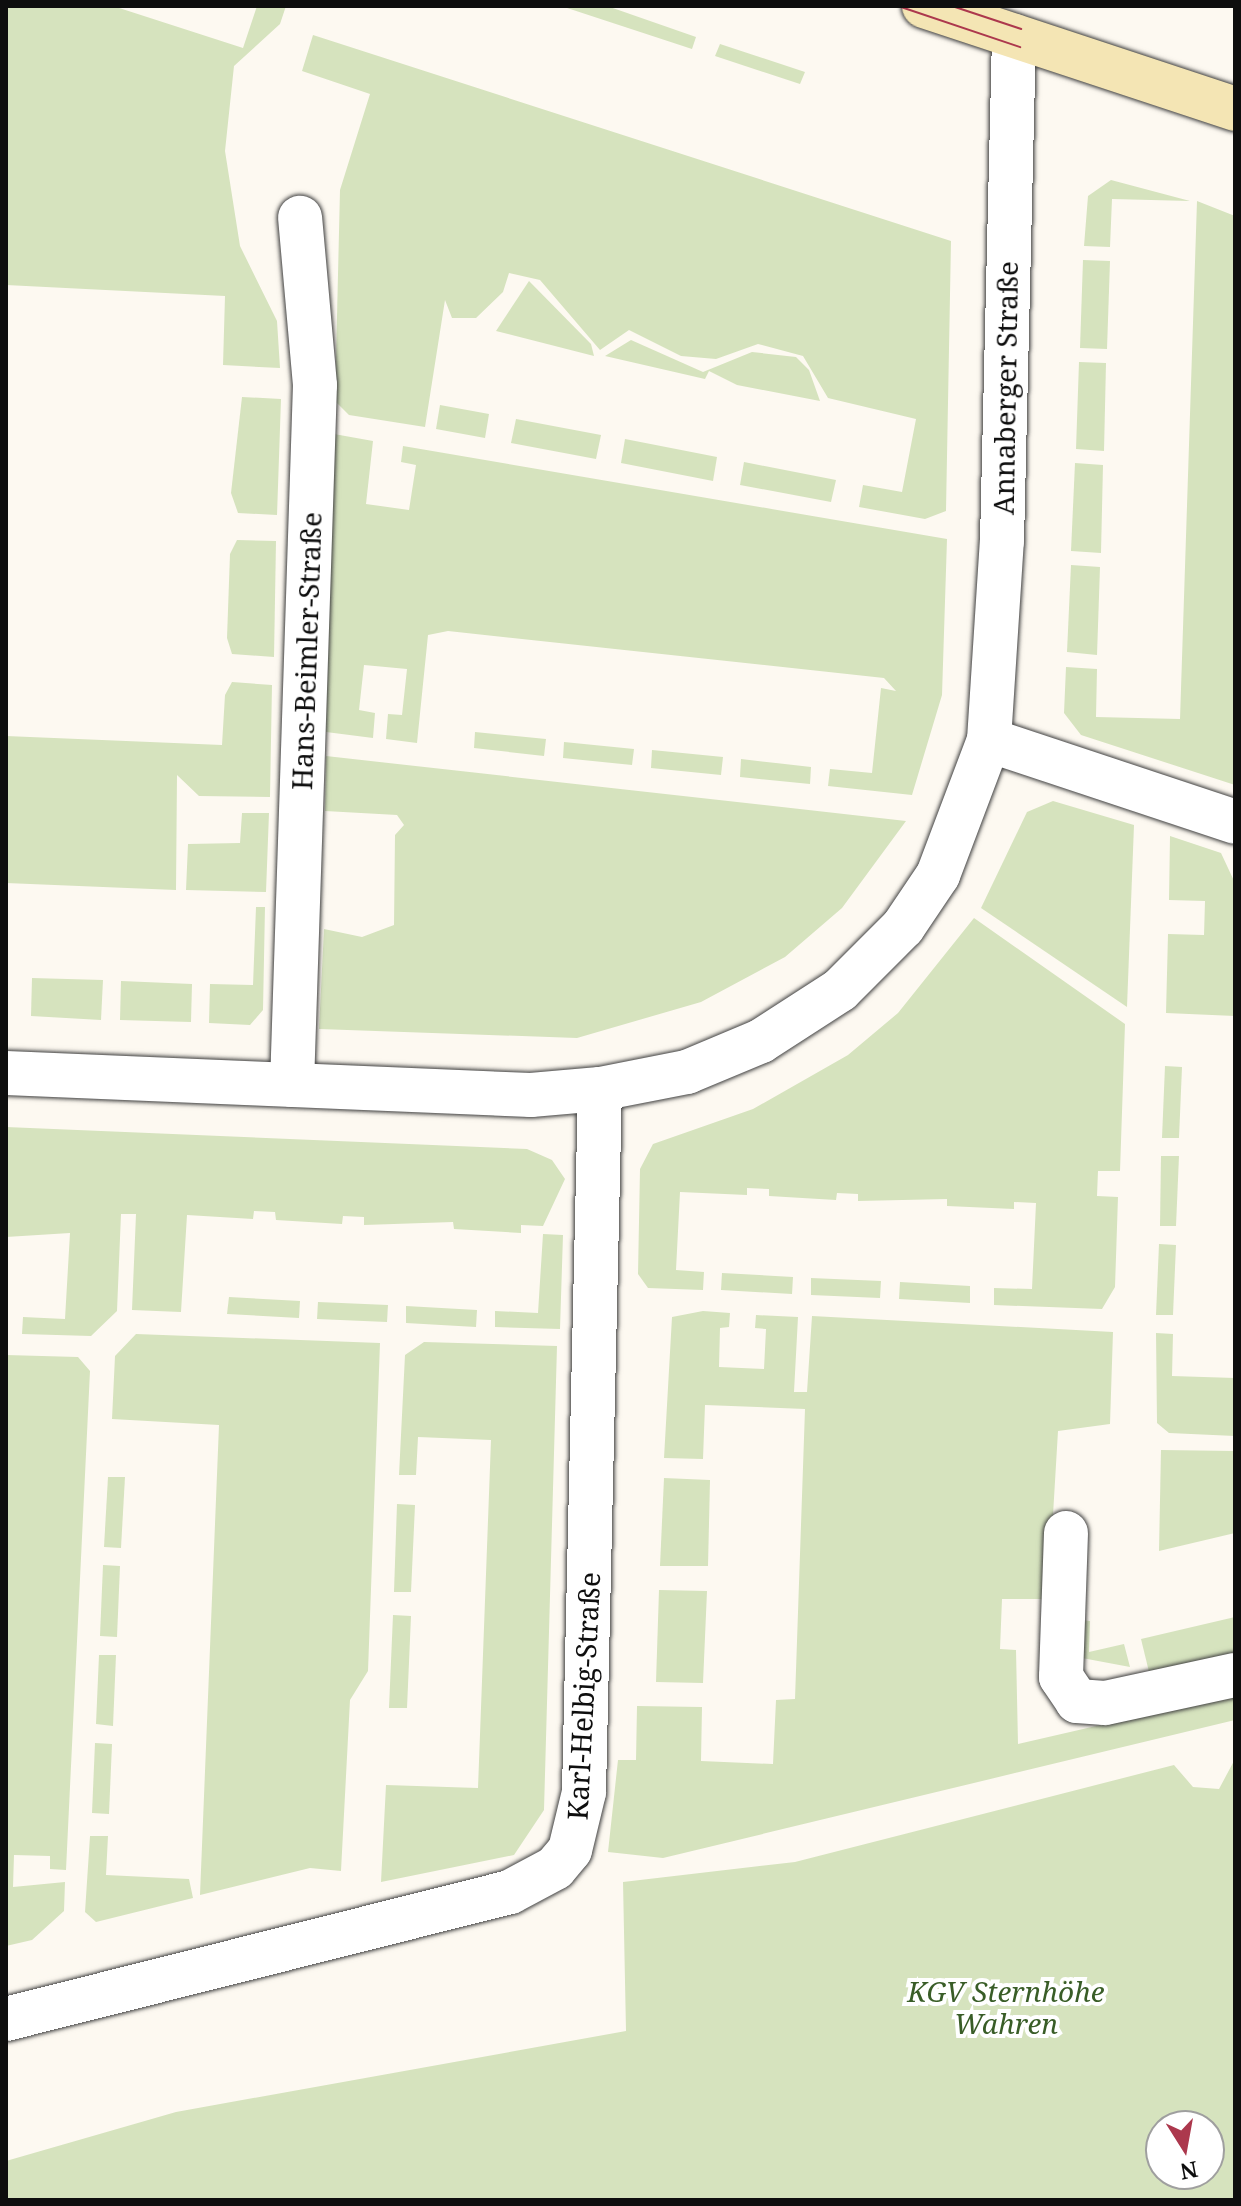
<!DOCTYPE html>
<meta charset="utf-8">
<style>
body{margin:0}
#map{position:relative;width:1241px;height:2206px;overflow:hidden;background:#fdf9f1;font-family:"Noto Serif",serif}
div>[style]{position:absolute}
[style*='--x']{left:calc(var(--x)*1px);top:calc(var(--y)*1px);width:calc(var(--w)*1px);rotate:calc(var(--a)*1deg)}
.green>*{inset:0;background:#d6e3be}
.roads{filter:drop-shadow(0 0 2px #414141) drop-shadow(0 0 2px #414141)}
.street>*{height:44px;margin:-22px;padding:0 22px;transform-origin:22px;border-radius:22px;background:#fff}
.secondary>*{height:44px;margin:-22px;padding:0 22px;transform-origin:22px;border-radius:22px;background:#f4e5b4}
.tram>*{height:2px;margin:-1px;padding:0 1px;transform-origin:1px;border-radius:1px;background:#ac384d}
span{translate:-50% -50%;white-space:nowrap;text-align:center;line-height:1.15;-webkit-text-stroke:8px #fff;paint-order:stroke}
.street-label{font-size:28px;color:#0e0e0e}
.park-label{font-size:28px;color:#395d27;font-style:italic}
.frame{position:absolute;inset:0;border:8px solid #0e0e0e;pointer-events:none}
.north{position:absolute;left:1145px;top:2110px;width:80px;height:80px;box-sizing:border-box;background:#fff;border:2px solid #9f9f9f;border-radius:50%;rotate:169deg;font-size:22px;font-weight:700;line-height:32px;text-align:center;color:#0e0e0e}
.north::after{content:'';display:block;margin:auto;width:28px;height:36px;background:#ac384d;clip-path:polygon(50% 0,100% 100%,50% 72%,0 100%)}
</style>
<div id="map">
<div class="green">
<i style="clip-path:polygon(6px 6px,113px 6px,243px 48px,257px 6px,286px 6px,280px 24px,234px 66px,225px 151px,240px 246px,277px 321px,280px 368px,223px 365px,225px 296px,6px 285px)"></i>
<i style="clip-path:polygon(561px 6px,607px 6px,696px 37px,692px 49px)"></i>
<i style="clip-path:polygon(313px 35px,951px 241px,946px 511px,925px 519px,859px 507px,863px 485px,902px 492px,916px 419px,828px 398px,803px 356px,758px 344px,716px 359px,681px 356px,629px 330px,600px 350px,540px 280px,509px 273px,503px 292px,476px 318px,452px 318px,445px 300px,425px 427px,349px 415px,335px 401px,340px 190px,370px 94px,302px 71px)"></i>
<i style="clip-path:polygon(720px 44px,805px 72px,800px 84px,715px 56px)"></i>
<i style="clip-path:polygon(1111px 180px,1190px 201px,1112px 199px,1110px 247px,1084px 246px,1088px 196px)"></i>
<i style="clip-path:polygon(1197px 201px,1235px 216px,1235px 785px,1081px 735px,1064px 713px,1066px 667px,1097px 669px,1096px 717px,1180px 719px)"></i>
<i style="clip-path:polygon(1083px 260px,1110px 261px,1107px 349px,1080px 348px)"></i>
<i style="clip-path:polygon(529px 281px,591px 344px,594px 356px,496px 331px)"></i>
<i style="clip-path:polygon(631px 340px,703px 372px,752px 352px,796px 357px,809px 370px,820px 401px,737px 385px,709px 371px,705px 379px,605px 356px)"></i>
<i style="clip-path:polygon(1079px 362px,1106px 363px,1104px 451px,1076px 449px)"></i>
<i style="clip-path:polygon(242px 397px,281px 399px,277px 515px,238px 513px,231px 493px)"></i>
<i style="clip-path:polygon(440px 405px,489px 414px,485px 438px,436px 429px)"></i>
<i style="clip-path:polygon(516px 419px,601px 435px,596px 459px,511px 443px)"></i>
<i style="clip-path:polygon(334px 434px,373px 441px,366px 504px,409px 510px,416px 465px,401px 462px,403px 446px,947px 539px,942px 695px,912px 795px,828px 786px,830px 769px,872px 773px,881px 688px,896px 691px,884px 678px,448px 631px,428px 635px,417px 743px,386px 739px,388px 714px,402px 715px,407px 669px,364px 665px,359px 710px,375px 713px,373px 738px,326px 732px)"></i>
<i style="clip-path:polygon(625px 439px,717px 457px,713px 481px,621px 463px)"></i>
<i style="clip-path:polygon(744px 462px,836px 480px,831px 502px,740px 485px)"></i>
<i style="clip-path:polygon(1075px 463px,1103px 465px,1101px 553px,1071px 551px)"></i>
<i style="clip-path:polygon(237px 540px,276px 541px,274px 657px,232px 654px,227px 638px,230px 554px)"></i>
<i style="clip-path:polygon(1071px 565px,1100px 567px,1097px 655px,1067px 652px)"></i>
<i style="clip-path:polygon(232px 682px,272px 685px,270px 797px,199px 796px,177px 775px,176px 890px,6px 883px,6px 736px,222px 745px,225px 695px)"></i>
<i style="clip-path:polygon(475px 732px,546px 739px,544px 756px,474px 748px)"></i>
<i style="clip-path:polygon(564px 742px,634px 749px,632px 765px,563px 758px)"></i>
<i style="clip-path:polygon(652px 750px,723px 757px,721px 775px,651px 768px)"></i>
<i style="clip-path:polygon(326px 756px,906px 821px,842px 908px,785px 957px,701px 1002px,577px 1038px,319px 1029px,324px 929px,362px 937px,394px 925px,395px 835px,404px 825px,397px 815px,325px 811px)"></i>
<i style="clip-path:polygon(741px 759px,811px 767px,810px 784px,740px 777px)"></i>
<i style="clip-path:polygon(1053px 801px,1134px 825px,1127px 1007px,981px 908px,1027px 812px)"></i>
<i style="clip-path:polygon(242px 813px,269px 813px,266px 892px,186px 890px,188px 844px,240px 843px)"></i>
<i style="clip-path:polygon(1170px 836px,1221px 853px,1235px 883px,1235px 1016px,1166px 1013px,1168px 934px,1204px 935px,1205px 901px,1169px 900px)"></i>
<i style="clip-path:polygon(256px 907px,265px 907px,263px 1010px,250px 1025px,209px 1023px,210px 984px,253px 985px)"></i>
<i style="clip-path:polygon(974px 918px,1125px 1024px,1120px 1171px,1098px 1171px,1097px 1196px,1118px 1197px,1115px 1287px,1102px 1309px,994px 1305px,994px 1288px,1032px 1289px,1036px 1203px,1014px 1202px,1014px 1209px,947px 1206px,947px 1199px,858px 1201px,858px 1194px,837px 1193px,836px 1200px,769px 1196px,769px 1189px,747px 1188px,747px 1195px,680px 1192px,676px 1270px,704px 1272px,703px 1290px,648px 1288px,638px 1274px,640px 1169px,653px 1144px,753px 1109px,848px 1055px,898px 1013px)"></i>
<i style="clip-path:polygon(32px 978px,103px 980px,101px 1020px,31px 1016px)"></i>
<i style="clip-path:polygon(121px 981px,192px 984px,191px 1022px,120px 1020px)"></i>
<i style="clip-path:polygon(1165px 1066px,1182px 1067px,1179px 1138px,1162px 1138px)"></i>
<i style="clip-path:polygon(6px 1127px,527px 1149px,552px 1160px,565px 1179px,543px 1226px,521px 1225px,521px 1233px,454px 1229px,453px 1222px,364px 1225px,364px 1217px,343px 1216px,342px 1224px,276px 1220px,275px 1212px,254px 1211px,253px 1219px,187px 1215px,181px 1312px,132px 1310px,136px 1214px,121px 1214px,117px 1311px,91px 1336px,22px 1334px,23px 1317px,65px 1319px,70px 1233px,6px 1237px)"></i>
<i style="clip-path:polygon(1161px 1156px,1179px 1156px,1176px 1226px,1160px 1226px)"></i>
<i style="clip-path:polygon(543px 1234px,563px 1235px,560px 1329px,495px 1327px,495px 1311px,538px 1313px)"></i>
<i style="clip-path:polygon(1159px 1244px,1176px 1245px,1173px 1315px,1156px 1315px)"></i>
<i style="clip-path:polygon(722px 1273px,793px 1277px,792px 1294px,721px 1290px)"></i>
<i style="clip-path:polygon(811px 1278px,881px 1281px,880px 1298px,811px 1295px)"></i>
<i style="clip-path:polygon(900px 1282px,970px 1286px,970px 1303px,899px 1299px)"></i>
<i style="clip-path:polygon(229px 1297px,300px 1301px,299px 1318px,227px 1314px)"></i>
<i style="clip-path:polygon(318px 1302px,388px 1305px,387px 1322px,317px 1319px)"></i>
<i style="clip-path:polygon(406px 1306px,477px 1310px,476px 1327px,406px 1323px)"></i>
<i style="clip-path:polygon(703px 1311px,730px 1313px,729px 1327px,720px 1328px,719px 1367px,764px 1369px,766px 1329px,755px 1328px,756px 1315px,798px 1317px,794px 1392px,807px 1392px,812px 1316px,1113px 1332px,1110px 1424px,1058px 1431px,1048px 1599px,1002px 1599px,1000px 1649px,1016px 1650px,1018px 1744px,1235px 1694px,1235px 1720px,663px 1858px,608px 1852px,618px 1760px,636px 1760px,637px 1706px,702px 1707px,701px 1761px,773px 1764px,776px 1700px,795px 1699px,805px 1409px,705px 1405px,703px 1459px,664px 1458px,672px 1317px)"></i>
<i style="clip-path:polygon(1156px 1333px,1173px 1334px,1172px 1376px,1235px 1378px,1235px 1436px,1169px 1433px,1157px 1423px)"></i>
<i style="clip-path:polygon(136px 1334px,380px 1343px,368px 1671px,350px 1700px,341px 1871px,310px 1868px,200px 1895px,219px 1425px,112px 1419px,115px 1356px)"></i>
<i style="clip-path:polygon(424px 1342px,557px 1346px,544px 1810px,514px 1855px,381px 1882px,386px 1785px,478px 1788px,491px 1440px,418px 1437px,416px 1475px,399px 1475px,405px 1355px)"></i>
<i style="clip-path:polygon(6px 1355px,78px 1357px,90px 1371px,66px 1870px,50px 1869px,50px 1856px,14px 1855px,13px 1887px,65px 1882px,64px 1911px,32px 1940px,6px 1946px)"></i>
<i style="clip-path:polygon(1161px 1450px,1235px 1451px,1235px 1533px,1159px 1551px)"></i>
<i style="clip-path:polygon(108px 1477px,125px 1477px,121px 1548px,104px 1547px)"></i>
<i style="clip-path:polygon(664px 1478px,710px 1480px,708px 1566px,660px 1566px)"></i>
<i style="clip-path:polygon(397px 1504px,415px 1505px,411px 1592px,394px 1592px)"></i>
<i style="clip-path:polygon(103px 1565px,120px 1566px,117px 1637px,100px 1636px)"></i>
<i style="clip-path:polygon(659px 1590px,707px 1591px,703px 1683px,656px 1682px)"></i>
<i style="clip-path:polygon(393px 1615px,411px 1616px,407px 1708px,389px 1708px)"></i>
<i style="clip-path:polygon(1235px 1617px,1235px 1659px,1150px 1676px,1141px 1639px)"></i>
<i style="clip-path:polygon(1081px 1620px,1090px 1621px,1089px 1652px,1124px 1644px,1130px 1667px,1082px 1658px)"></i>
<i style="clip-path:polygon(99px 1655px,116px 1655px,113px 1726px,96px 1724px)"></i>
<i style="clip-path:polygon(95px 1743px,112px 1744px,109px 1814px,92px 1813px)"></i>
<i style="clip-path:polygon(evenodd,1235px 1759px,1235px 2200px,6px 2200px,6px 2161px,176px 2112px,626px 2031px,623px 1882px,795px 1862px,1174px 1765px,1193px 1787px,1219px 1789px,1235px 1759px,1209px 2126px,1209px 2174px,1161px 2174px,1161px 2126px,1209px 2126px)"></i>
<i style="clip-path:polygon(90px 1836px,108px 1836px,106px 1875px,189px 1879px,193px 1898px,96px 1922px,85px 1912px)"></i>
</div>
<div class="roads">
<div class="street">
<i style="--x:989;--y:740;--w:259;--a:18.4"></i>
<i style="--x:6;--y:1073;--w:525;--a:2.4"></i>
<i style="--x:531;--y:1095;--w:69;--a:-5"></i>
<i style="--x:600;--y:1089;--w:89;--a:-11.1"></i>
<i style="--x:687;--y:1072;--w:80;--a:-22.7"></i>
<i style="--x:761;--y:1041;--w:94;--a:-32.8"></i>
<i style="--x:840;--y:990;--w:89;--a:-45"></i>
<i style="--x:903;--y:927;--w:63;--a:-56.1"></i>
<i style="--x:938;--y:875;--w:144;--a:-69.3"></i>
<i style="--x:989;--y:740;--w:199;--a:-86.3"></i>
<i style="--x:1002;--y:541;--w:505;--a:-88.64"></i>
<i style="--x:292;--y:1085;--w:700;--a:-88.12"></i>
<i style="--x:315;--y:385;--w:168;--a:-95.1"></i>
<i style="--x:1066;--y:1533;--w:144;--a:92"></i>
<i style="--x:1061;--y:1677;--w:29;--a:56"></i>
<i style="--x:1077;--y:1701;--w:28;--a:4"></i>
<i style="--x:1105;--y:1703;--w:133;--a:-12.2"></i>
<i style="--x:6;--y:2019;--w:520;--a:-14.14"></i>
<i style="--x:510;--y:1892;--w:51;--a:-28.1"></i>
<i style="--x:555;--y:1868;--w:23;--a:-50"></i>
<i style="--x:570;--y:1850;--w:60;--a:-76.4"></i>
<i style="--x:584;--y:1792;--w:703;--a:-88.7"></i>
</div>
<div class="secondary">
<i style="--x:924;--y:6;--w:328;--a:18.3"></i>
</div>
</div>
<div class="tram">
<i style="--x:898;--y:6;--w:129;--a:18.6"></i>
<i style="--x:952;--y:6;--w:73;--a:18.4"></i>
</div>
<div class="street-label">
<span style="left:1005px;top:388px;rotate:-89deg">Annaberger Straße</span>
<span style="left:306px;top:651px;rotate:-88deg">Hans-Beimler-Straße</span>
<span style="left:583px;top:1696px;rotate:-87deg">Karl-Helbig-Straße</span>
</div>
<div class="park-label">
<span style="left:1006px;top:2007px">KGV Sternhöhe<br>Wahren</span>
</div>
<div class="frame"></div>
<div class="north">N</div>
</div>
